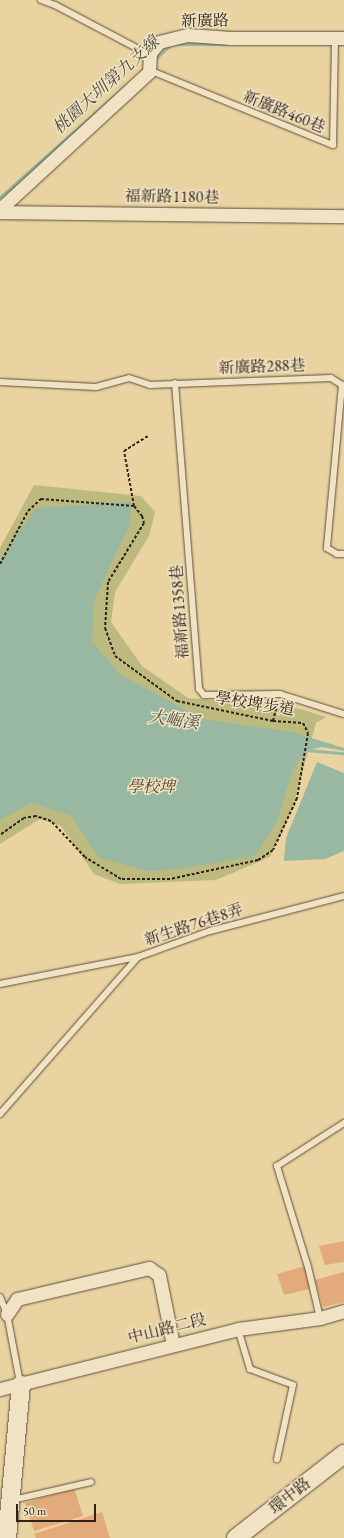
<!DOCTYPE html>
<meta charset="utf-8">
<style>
body{margin:0}
#map{position:relative;width:344px;height:1538px;overflow:hidden;background:#e8d3a1;font-family:"EB Garamond","Noto Serif TC",serif}
div>[style]{position:absolute}
[style*='--x']{left:calc(var(--x)*1px);top:calc(var(--y)*1px);width:calc(var(--w)*1px);rotate:calc(var(--a)*1deg)}
.green>*{inset:0;background:#bdba7f}
.water>*{inset:0;background:#98b8a2}
.stream>*{height:3px;margin:-1.5px;padding:0 1.5px;transform-origin:1.5px;border-radius:1.5px;background:#98b8a2}
.building>*{inset:0;background:#e3ab7b}
.path>*{height:2px;margin-top:-1px;transform-origin:0;background:repeating-linear-gradient(90deg,#2f2119 0 3px,transparent 0 5px)}
.roads{filter:drop-shadow(0 0 1px #5d4e3b) drop-shadow(0 0 1px #5d4e3b)}
.lane>*{height:6px;margin:-3px;padding:0 3px;transform-origin:3px;border-radius:3px;background:#f0e2c2}
.street>*{height:13px;margin:-6.5px;padding:0 6.5px;transform-origin:6.5px;border-radius:6.5px;background:#f0e2c2}
.secondary>*{height:18px;margin:-9px;padding:0 9px;transform-origin:9px;border-radius:9px;background:#f0e2c2}
span{translate:-50% -50%;white-space:nowrap;text-align:center;line-height:1.15;-webkit-text-stroke:3px #f0e2c2;paint-order:stroke}
.street-label{font-size:16px;color:#2f2119}
.park-label{font-size:16px;color:#524732;font-style:italic}
.water-label{font-size:17px;color:#4e4e42;font-style:italic}
.scale{position:absolute;left:16px;top:1504px;width:80px;height:18px;box-sizing:border-box;border:2px solid #2f2119;border-top:0;padding-left:5px;font-size:12px;line-height:14px;white-space:nowrap;color:#2f2119;-webkit-text-stroke:3px #f0e2c2;paint-order:stroke}
</style>
<div id="map">
<div class="green">
<i style="clip-path:polygon(34px 485px,141px 496px,155px 512px,149px 536px,115px 592px,111px 622px,142px 666px,188px 698px,301px 709px,326px 717px,316px 723px,292px 810px,270px 857px,216px 880px,120px 884px,94px 874px,61px 826px,40px 819px,0 844px,0 548px)"></i>
</div>
<div class="water">
<i style="clip-path:polygon(131px 502px,130px 524px,94px 601px,92px 642px,121px 675px,202px 719px,292px 732px,344px 748px,344px 751px,322px 747px,306px 751px,293px 769px,277px 822px,255px 856px,180px 869px,146px 871px,98px 857px,72px 816px,31px 803px,0 820px,0 559px,36px 508px)"></i>
<i style="clip-path:polygon(317px 762px,344px 773px,344px 851px,325px 859px,284px 861px,286px 838px)"></i>
</div>
<div class="stream">
<i style="--x:176;--y:44;--w:50;--a:0"></i>
<i style="--x:154;--y:60;--w:22;--a:-43"></i>
<i style="--x:0;--y:197;--w:169;--a:-41.6"></i>
<i style="--x:306;--y:750;--w:38;--a:5"></i>
</div>
<div class="building">
<i style="clip-path:polygon(344px 1241px,344px 1262px,325px 1265px,319px 1246px)"></i>
<i style="clip-path:polygon(305px 1266px,310px 1289px,284px 1295px,277px 1274px)"></i>
<i style="clip-path:polygon(344px 1272px,344px 1302px,323px 1307px,315px 1280px)"></i>
<i style="clip-path:polygon(74px 1488px,83px 1516px,34px 1531px,25px 1503px)"></i>
<i style="clip-path:polygon(102px 1512px,110px 1538px,36px 1538px,34px 1534px)"></i>
</div>
<div class="path">
<i style="--x:134;--y:506;--w:56;--a:-100.3"></i>
<i style="--x:124;--y:451;--w:28;--a:-32"></i>
<i style="--x:0;--y:564;--w:60;--a:-62.2"></i>
<i style="--x:28;--y:511;--w:18;--a:-43"></i>
<i style="--x:41;--y:499;--w:93;--a:4.3"></i>
<i style="--x:134;--y:506;--w:13;--a:51"></i>
<i style="--x:142;--y:516;--w:7;--a:74"></i>
<i style="--x:144;--y:523;--w:69;--a:121.4"></i>
<i style="--x:108;--y:582;--w:46;--a:93.7"></i>
<i style="--x:105;--y:628;--w:30;--a:70"></i>
<i style="--x:115;--y:656;--w:77;--a:36"></i>
<i style="--x:177;--y:701;--w:98;--a:11.8"></i>
<i style="--x:273;--y:721;--w:30;--a:4"></i>
<i style="--x:303;--y:723;--w:11;--a:63"></i>
<i style="--x:308;--y:733;--w:66;--a:99.6"></i>
<i style="--x:297;--y:798;--w:57;--a:114.8"></i>
<i style="--x:273;--y:850;--w:18;--a:146"></i>
<i style="--x:258;--y:860;--w:90;--a:167.8"></i>
<i style="--x:170;--y:879;--w:49;--a:180"></i>
<i style="--x:121;--y:879;--w:42;--a:-148.6"></i>
<i style="--x:85;--y:857;--w:50;--a:-133.4"></i>
<i style="--x:51;--y:821;--w:16;--a:-162"></i>
<i style="--x:36;--y:816;--w:12;--a:171"></i>
<i style="--x:24;--y:818;--w:29;--a:145"></i>
<i style="--x:273;--y:721;--w:21;--a:-76"></i>
</div>
<div class="roads">
<div class="lane">
<i style="--x:41;--y:0;--w:15;--a:20"></i>
<i style="--x:55;--y:5;--w:101;--a:27.8"></i>
<i style="--x:144;--y:52;--w:7;--a:74"></i>
<i style="--x:149;--y:70;--w:199;--a:22.2"></i>
<i style="--x:333;--y:145;--w:106;--a:-88.9"></i>
<i style="--x:0;--y:382;--w:96;--a:3"></i>
<i style="--x:96;--y:387;--w:34;--a:-15"></i>
<i style="--x:129;--y:378;--w:22;--a:18"></i>
<i style="--x:150;--y:385;--w:181;--a:-2.2"></i>
<i style="--x:331;--y:378;--w:13;--a:32"></i>
<i style="--x:342;--y:385;--w:164;--a:95.3"></i>
<i style="--x:327;--y:548;--w:12;--a:31"></i>
<i style="--x:337;--y:554;--w:7;--a:0"></i>
<i style="--x:175;--y:383;--w:307;--a:85.5"></i>
<i style="--x:199;--y:689;--w:8;--a:50"></i>
<i style="--x:204;--y:695;--w:76;--a:-0.8"></i>
<i style="--x:280;--y:694;--w:67;--a:17.4"></i>
<i style="--x:0;--y:984;--w:141;--a:-11.1"></i>
<i style="--x:0;--y:1114;--w:209;--a:-48.7"></i>
<i style="--x:138;--y:957;--w:77;--a:-19.9"></i>
<i style="--x:210;--y:931;--w:138;--a:-14.6"></i>
<i style="--x:0;--y:1297;--w:18;--a:68"></i>
<i style="--x:7;--y:1314;--w:70;--a:79.3"></i>
<i style="--x:320;--y:1318;--w:52;--a:-103.2"></i>
<i style="--x:308;--y:1267;--w:106;--a:-107.1"></i>
<i style="--x:277;--y:1166;--w:80;--a:-32.7"></i>
<i style="--x:238;--y:1329;--w:42;--a:73.3"></i>
<i style="--x:250;--y:1369;--w:46;--a:20.4"></i>
<i style="--x:293;--y:1385;--w:76;--a:102.2"></i>
<i style="--x:13;--y:1500;--w:80;--a:-13"></i>
</div>
<div class="street">
<i style="--x:0;--y:209;--w:202;--a:-42.6"></i>
<i style="--x:149;--y:72;--w:19;--a:-87"></i>
<i style="--x:150;--y:53;--w:14;--a:-51"></i>
<i style="--x:159;--y:42;--w:30;--a:-14"></i>
<i style="--x:188;--y:35;--w:43;--a:4"></i>
<i style="--x:231;--y:38;--w:113;--a:0"></i>
<i style="--x:0;--y:212;--w:344;--a:0.7"></i>
<i style="--x:7;--y:1314;--w:18;--a:-56"></i>
<i style="--x:17;--y:1299;--w:136;--a:-13.2"></i>
<i style="--x:149;--y:1268;--w:12;--a:35"></i>
<i style="--x:159;--y:1275;--w:71;--a:78.7"></i>
<i style="--x:0;--y:1389;--w:245;--a:-14.1"></i>
<i style="--x:238;--y:1329;--w:83;--a:-7.6"></i>
<i style="--x:320;--y:1318;--w:25;--a:-16"></i>
</div>
<div class="secondary">
<i style="--x:7;--y:1538;--w:154;--a:-84.8"></i>
<i style="--x:236;--y:1538;--w:137;--a:-37.9"></i>
</div>
</div>
<div class="street-label">
<span style="left:205px;top:21px;rotate:-1deg">新廣路</span>
<span style="left:284px;top:112px;rotate:22deg">新廣路460巷</span>
<span style="left:172px;top:197px;rotate:1deg">福新路1180巷</span>
<span style="left:262px;top:367px;rotate:-2deg">新廣路288巷</span>
<span style="left:180px;top:612px;rotate:-94deg">福新路1358巷</span>
<span style="left:255px;top:704px;rotate:9deg">學校埤步道</span>
<span style="left:194px;top:925px;rotate:-18deg">新生路76巷8弄</span>
<span style="left:167px;top:1329px;rotate:-14deg">中山路二段</span>
<span style="left:290px;top:1496px;rotate:-38deg">環中路</span>
</div>
<div class="park-label">
<span style="left:151px;top:787px">學校埤</span>
</div>
<div class="water-label">
<span style="left:106px;top:85px;rotate:-42deg">桃園大圳第九支線</span>
<span style="left:174px;top:720px;rotate:8deg">大崛溪</span>
</div>
<div class="scale">50 m</div>
</div>
